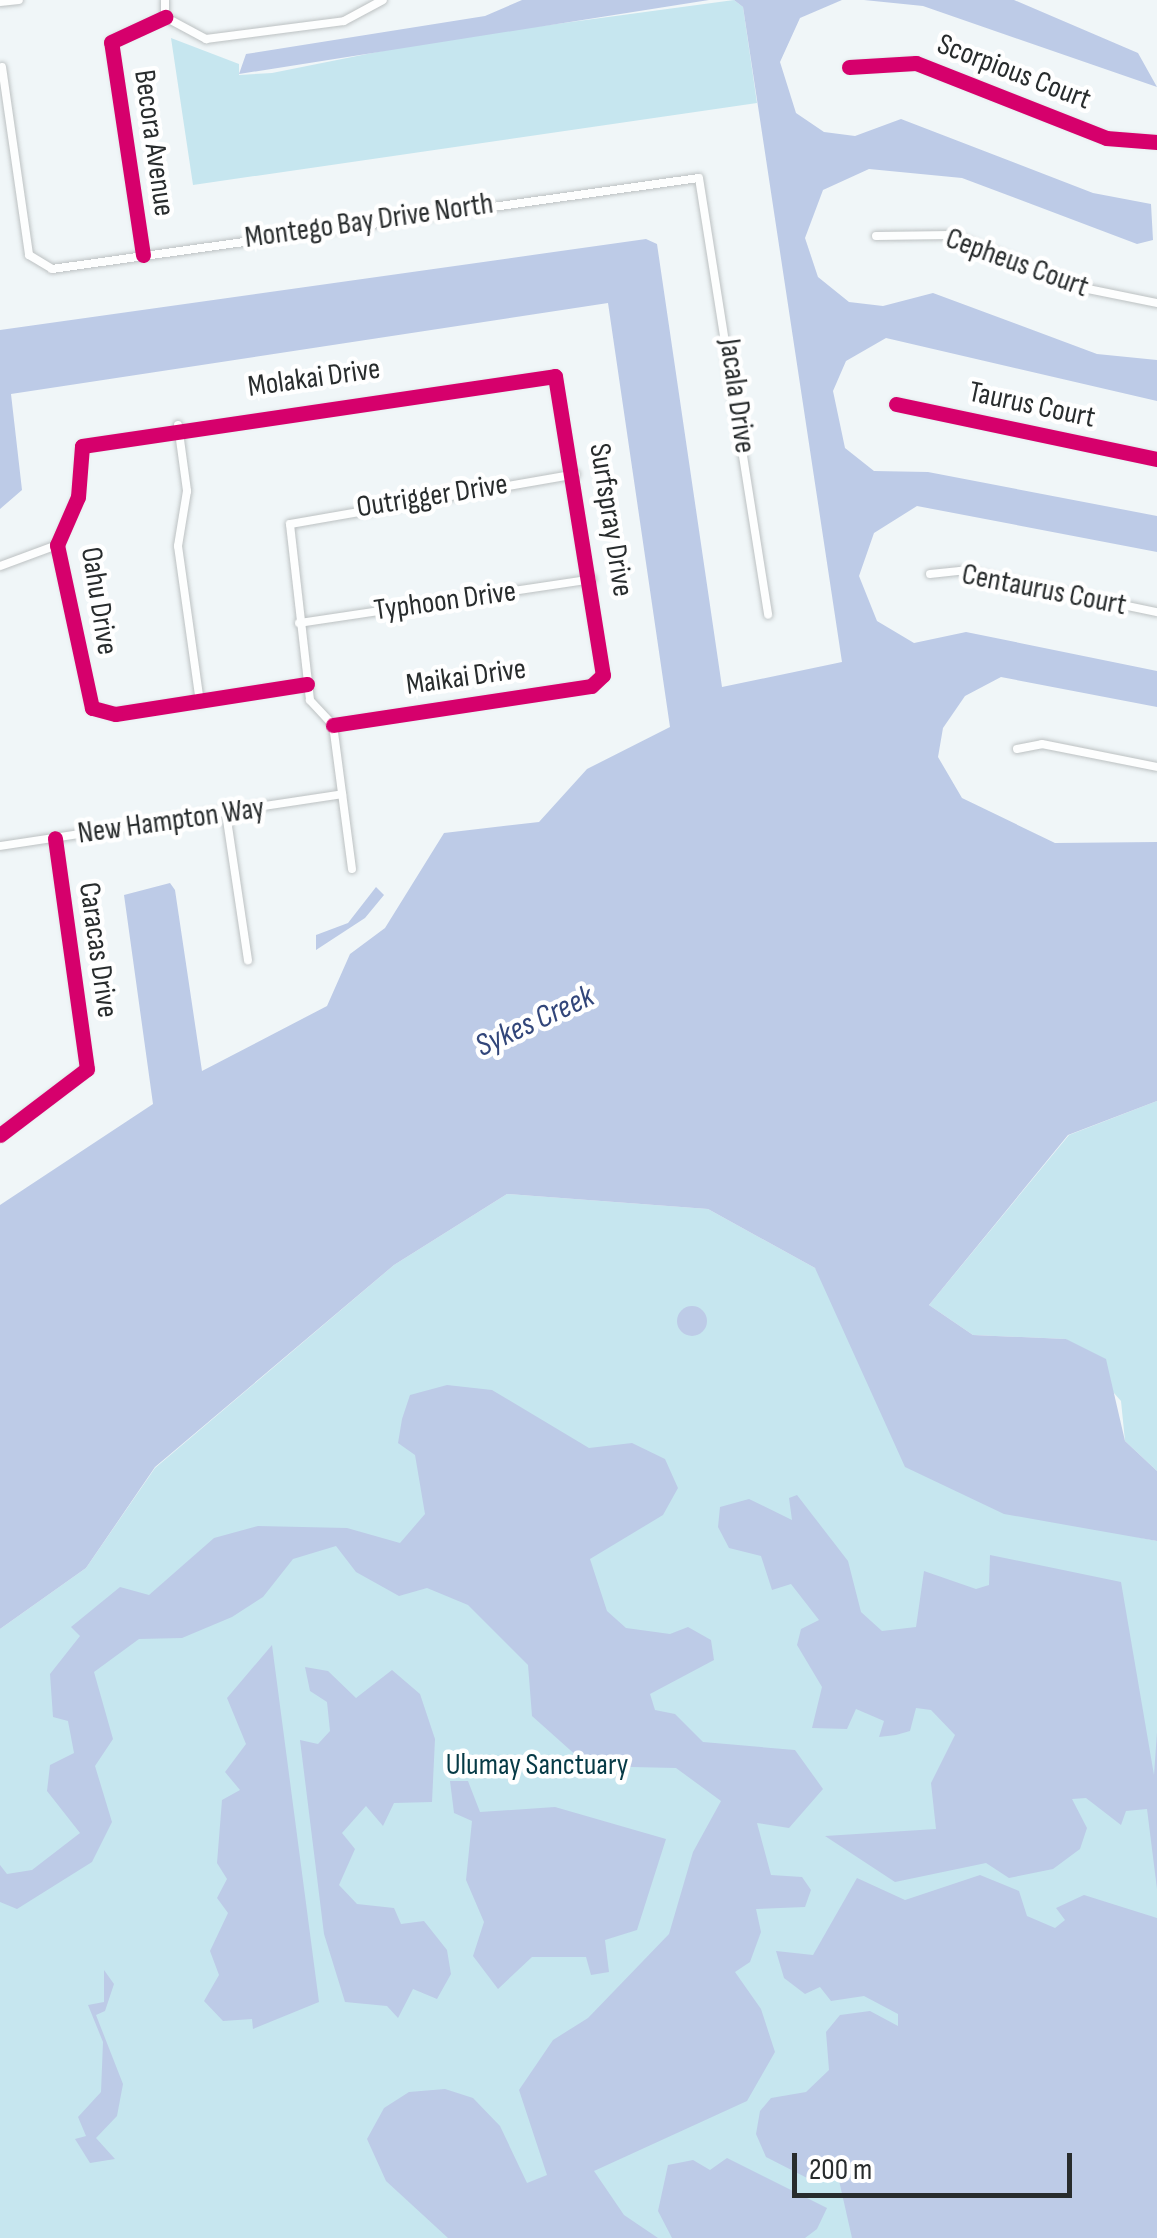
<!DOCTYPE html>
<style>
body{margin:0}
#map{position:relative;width:1157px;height:2238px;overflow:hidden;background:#f0f6f8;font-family:"Sofia Sans Condensed",sans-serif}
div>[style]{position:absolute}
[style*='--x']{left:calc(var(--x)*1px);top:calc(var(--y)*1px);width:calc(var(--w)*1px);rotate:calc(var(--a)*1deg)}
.green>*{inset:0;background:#c6e6ef}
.water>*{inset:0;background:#bdcbe7}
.round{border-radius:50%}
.roads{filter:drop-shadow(0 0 2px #bcc1c2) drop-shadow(0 0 2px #bcc1c2)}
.minor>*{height:8px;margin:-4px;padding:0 4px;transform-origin:4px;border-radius:4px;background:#fdfefe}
.cycleway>*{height:15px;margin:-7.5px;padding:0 7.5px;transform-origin:7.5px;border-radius:7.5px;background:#d6006c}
span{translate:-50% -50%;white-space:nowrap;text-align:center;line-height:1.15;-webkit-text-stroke:9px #fff;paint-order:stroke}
.street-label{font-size:30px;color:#282c2d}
.park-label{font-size:30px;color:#063a46}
.water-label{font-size:32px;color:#32467a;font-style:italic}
.scale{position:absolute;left:792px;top:2153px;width:280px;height:45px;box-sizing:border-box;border:5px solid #282c2d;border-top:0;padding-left:12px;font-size:30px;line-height:35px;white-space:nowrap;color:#282c2d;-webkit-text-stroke:8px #fff;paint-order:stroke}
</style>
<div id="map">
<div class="green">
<i style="clip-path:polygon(734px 0,743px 7px,757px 103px,193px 185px,171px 38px,239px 64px,239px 75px,272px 73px,437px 40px)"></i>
<i style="clip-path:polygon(1157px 1101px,1157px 1471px,1125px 1441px,1121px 1401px,1066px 1339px,973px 1335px,929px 1305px,1069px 1135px)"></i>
<i style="clip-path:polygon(507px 1194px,708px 1209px,815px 1268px,1137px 1537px,1157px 1541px,1157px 2238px,0 2238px,0 1629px,86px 1568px,155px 1468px,394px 1265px)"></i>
</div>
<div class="water">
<i style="clip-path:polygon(522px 0,709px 0,239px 74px,246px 54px,485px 16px)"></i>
<i style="clip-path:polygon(734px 0,842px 0,800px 18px,780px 62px,796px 113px,824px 132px,855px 136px,901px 119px,1093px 193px,1151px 204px,1153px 240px,1137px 244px,962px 178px,869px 169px,823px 190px,805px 238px,818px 277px,849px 302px,883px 306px,933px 293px,1097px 354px,1157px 360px,1157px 401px,886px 338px,846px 361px,833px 391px,845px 448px,874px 471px,928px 472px,1157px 516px,1157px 552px,917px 506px,874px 533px,859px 576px,877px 621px,914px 643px,966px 632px,1157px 671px,1157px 707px,1001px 677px,965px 696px,943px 728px,938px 757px,962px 798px,1055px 843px,1157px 842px,1157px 1101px,1068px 1135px,929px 1305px,973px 1335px,1066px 1339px,1106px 1359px,1125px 1441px,1157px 1471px,1157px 1541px,1004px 1514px,905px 1467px,815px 1268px,708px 1209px,507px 1194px,394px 1265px,155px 1467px,86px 1568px,0 1629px,0 1205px,153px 1104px,124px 895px,170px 883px,175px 890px,202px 1071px,327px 1006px,350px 954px,385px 928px,444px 833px,539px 822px,587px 769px,670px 727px,608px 303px,11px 394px,22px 490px,0 509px,0 330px,646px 239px,657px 244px,722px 687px,842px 662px,743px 7px)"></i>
<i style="clip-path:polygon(864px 0,1014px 0,1138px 53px,1157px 87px,923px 6px)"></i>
<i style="clip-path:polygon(376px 887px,384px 895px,365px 918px,316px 950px,316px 935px,348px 923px)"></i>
<i class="round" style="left:677px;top:1306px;width:30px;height:30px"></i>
<i style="clip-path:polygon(447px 1385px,492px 1390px,589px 1448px,632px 1443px,665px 1459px,678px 1488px,663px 1515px,590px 1559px,607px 1611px,626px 1628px,670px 1634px,688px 1627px,711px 1640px,714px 1660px,650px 1694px,655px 1710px,675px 1714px,703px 1742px,795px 1750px,823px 1789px,789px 1828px,757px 1823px,771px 1875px,802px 1877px,811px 1890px,805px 1907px,756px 1909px,761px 1932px,750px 1962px,735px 1972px,761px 2009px,775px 2052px,747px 2101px,594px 2171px,624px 2215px,658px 2238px,448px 2238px,386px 2181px,367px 2139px,384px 2108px,409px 2092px,445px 2089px,473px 2098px,500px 2126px,527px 2183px,547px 2175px,519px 2090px,553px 2040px,588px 2018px,669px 1934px,693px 1852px,721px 1801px,676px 1768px,588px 1766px,532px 1716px,528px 1665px,468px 1605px,427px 1588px,399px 1596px,356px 1572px,336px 1546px,293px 1559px,263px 1597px,232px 1617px,182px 1638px,139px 1639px,94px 1672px,113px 1739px,95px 1766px,112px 1822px,92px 1862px,17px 1909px,0 1902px,0 1865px,7px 1874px,32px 1870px,80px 1833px,47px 1791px,50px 1765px,74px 1753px,68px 1721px,53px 1717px,50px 1674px,80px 1636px,71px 1627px,120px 1587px,149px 1595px,214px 1538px,258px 1526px,347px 1528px,400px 1543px,425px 1514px,415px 1455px,398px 1443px,402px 1419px,410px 1395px)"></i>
<i style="clip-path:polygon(797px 1495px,848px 1561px,861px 1612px,882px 1631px,916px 1627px,924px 1571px,976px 1589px,989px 1585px,990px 1555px,1121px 1582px,1154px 1775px,1157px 1732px,1157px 1889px,1147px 1809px,1126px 1811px,1121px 1825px,1086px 1798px,1072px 1799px,1087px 1828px,1080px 1849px,1053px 1869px,1009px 1878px,986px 1863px,895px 1882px,825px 1836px,936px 1829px,931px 1783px,955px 1735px,931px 1710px,916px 1708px,910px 1731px,896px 1735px,879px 1737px,884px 1721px,856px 1709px,847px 1729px,812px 1728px,822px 1687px,797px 1645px,801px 1629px,819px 1620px,791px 1584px,772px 1590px,761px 1556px,729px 1548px,718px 1527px,720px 1507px,749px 1499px,792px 1520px,789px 1498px)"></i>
<i style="clip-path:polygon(272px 1645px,319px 2002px,253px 2029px,252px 2019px,223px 2021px,204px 2001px,219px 1975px,210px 1951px,228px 1913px,217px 1898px,227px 1879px,217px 1863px,222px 1800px,240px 1790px,225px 1772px,246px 1744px,227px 1698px)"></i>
<i style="clip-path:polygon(305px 1667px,328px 1671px,356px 1698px,392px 1670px,420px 1694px,435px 1739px,432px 1802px,394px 1803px,383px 1826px,366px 1806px,342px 1833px,355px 1849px,339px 1885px,357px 1904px,394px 1908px,401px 1924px,424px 1921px,447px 1950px,451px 1974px,437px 1999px,413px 1989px,398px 2018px,387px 2006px,345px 2002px,324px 1934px,300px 1740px,318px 1744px,330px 1731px,327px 1702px,310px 1691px)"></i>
<i style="clip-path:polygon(450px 1781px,468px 1781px,480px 1812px,555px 1807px,666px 1839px,637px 1930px,605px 1940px,609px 1972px,591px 1975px,586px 1957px,532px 1957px,498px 1989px,473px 1956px,484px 1922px,466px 1880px,472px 1821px,454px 1813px)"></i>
<i style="clip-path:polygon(980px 1875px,1019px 1891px,1027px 1916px,1055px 1928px,1065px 1920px,1056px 1908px,1084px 1895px,1157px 1918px,1157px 2238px,852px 2238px,838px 2176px,815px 2182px,766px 2157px,756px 2134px,760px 2111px,771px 2098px,806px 2092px,829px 2070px,826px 2032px,840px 2015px,870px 2011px,898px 2026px,898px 2014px,864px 1996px,831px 2001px,820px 1987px,805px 1994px,784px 1978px,776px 1951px,813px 1955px,857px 1878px,905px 1900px)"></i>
<i style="clip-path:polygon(104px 1970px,114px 1984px,105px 2011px,96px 2015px,123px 2084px,117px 2116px,96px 2138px,115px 2159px,90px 2163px,75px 2139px,86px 2136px,78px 2117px,101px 2092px,103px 2042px,88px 2005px,104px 2002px)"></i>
<i style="clip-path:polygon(727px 2158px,827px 2208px,817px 2229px,805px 2238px,672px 2238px,658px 2211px,668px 2165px,693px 2160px,710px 2170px)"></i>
</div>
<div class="roads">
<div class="minor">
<i style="--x:0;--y:2;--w:19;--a:-6"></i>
<i style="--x:165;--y:17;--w:47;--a:28.2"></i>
<i style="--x:206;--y:39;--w:139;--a:-7.4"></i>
<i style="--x:344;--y:21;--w:44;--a:-28.3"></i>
<i style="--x:165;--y:17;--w:17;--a:-90"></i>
<i style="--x:2;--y:67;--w:190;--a:81.8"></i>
<i style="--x:29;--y:255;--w:27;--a:31"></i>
<i style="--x:52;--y:269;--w:653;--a:-8.01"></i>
<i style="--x:699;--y:178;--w:442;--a:81"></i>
<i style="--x:849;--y:67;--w:67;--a:-3.4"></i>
<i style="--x:916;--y:63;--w:204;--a:21.5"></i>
<i style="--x:1106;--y:138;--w:51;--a:4.5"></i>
<i style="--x:876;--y:236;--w:75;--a:-0.8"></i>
<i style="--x:951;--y:235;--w:142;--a:21.9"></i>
<i style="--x:1083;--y:288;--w:76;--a:11.5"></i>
<i style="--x:143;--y:255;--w:215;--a:-98.5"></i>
<i style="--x:111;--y:42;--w:60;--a:-24.8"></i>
<i style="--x:896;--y:404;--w:267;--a:11.9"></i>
<i style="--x:178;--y:425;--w:67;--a:82.2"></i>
<i style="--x:187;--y:491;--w:56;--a:99.3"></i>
<i style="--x:178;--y:546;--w:158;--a:82"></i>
<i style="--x:0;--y:566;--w:61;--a:-20.2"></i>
<i style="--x:930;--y:574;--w:30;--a:-6"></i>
<i style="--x:960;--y:571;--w:201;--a:11.8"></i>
<i style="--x:299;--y:623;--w:296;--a:-8.5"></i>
<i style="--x:307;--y:684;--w:194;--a:171.1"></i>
<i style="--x:115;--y:714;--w:24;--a:-165"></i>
<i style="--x:92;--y:708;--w:167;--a:-102.1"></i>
<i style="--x:57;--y:545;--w:52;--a:-66.4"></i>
<i style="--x:78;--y:497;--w:51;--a:-85.5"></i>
<i style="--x:82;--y:446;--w:478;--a:-8.4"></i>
<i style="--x:555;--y:376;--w:303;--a:80.9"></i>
<i style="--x:603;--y:675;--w:16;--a:137"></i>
<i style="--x:591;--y:686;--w:261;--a:171.4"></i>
<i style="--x:1017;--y:749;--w:25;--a:-11"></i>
<i style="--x:1042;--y:744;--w:117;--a:11.3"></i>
<i style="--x:226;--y:813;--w:149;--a:81.5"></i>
<i style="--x:0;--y:846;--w:346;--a:-8.6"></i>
<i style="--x:352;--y:869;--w:145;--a:-97.5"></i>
<i style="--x:333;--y:725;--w:34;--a:-133"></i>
<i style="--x:310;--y:700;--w:177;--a:-96.5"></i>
<i style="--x:290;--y:524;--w:290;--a:-9.9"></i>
<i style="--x:0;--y:1135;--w:109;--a:-37.2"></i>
<i style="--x:87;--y:1069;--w:233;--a:-97.9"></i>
</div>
</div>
<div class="cycleway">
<i style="--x:849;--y:67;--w:67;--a:-3.4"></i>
<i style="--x:916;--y:63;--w:204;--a:21.5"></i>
<i style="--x:1106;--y:138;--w:51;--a:4.5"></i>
<i style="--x:143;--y:255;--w:215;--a:-98.5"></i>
<i style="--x:111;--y:42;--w:60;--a:-24.8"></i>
<i style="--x:896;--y:404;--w:267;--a:11.9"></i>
<i style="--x:307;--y:684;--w:194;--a:171.1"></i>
<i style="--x:115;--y:714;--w:24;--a:-165"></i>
<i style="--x:92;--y:708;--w:167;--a:-102.1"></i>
<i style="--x:57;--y:545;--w:52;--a:-66.4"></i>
<i style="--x:78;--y:497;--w:51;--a:-85.5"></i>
<i style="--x:82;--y:446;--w:478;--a:-8.4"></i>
<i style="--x:555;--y:376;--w:303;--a:80.9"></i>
<i style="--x:603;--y:675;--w:16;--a:137"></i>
<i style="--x:591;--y:686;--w:261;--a:171.4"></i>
<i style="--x:0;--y:1135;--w:109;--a:-37.2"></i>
<i style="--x:87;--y:1069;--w:233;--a:-97.9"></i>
</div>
<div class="street-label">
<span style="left:1014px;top:72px;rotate:21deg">Scorpious Court</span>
<span style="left:154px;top:143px;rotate:82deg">Becora Avenue</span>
<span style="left:369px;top:221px;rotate:-8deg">Montego Bay Drive North</span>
<span style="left:1017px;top:263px;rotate:20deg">Cepheus Court</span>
<span style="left:314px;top:378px;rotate:-8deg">Molakai Drive</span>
<span style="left:737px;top:396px;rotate:82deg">Jacala Drive</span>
<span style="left:1032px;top:405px;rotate:12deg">Taurus Court</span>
<span style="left:432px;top:496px;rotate:-9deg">Outrigger Drive</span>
<span style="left:611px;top:520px;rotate:81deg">Surfspray Drive</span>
<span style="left:1044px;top:590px;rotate:11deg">Centaurus Court</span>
<span style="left:99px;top:601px;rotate:81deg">Oahu Drive</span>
<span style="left:445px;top:601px;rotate:-8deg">Typhoon Drive</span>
<span style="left:466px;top:677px;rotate:-8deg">Maikai Drive</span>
<span style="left:171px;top:821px;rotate:-8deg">New Hampton Way</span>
<span style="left:98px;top:950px;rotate:82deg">Caracas Drive</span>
</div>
<div class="park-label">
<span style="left:537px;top:1765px">Ulumay Sanctuary</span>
</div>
<div class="water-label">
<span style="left:535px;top:1022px;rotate:-25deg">Sykes Creek</span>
</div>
<div class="scale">200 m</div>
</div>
